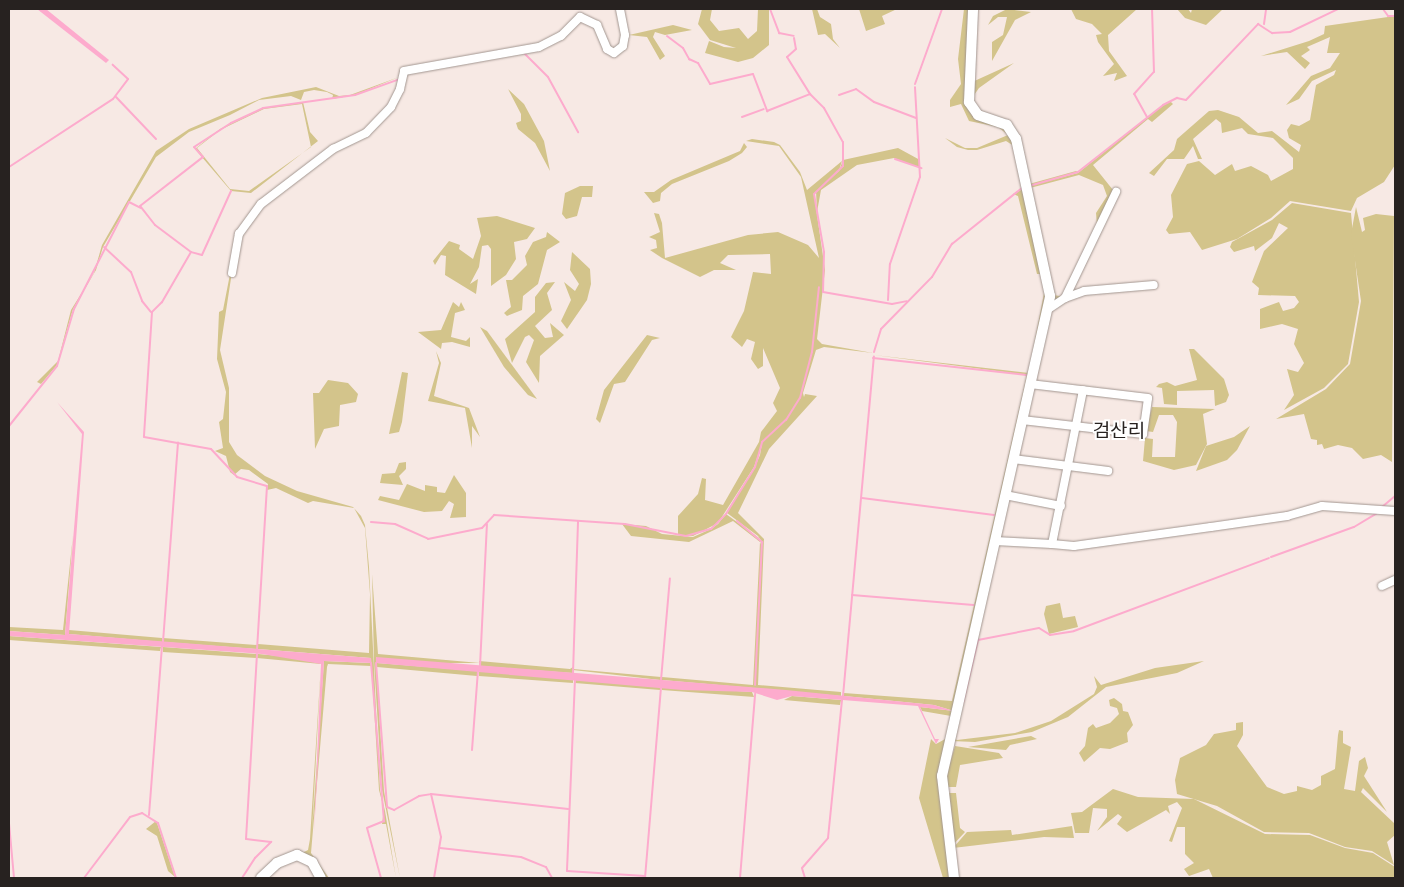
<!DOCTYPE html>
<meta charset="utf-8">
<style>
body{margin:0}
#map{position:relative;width:1404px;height:887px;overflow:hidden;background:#f7e9e4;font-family:Roboto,"Noto Sans KR",sans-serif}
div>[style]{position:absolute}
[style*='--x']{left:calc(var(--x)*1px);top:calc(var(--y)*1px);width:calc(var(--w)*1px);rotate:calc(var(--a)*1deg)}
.green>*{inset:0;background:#d3c48b}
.water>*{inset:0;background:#fdabcd}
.stream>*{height:2px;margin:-1px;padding:0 1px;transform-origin:1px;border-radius:1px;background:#fdabcd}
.roads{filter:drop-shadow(0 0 1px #a29690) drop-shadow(0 0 1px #a29690)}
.minor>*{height:8px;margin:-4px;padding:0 4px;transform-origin:4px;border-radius:4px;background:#fff}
.tertiary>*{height:10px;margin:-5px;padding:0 5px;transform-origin:5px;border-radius:5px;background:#fff}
span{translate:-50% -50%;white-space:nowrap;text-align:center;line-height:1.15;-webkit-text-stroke:4px #fff;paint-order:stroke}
.quarter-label{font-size:19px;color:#272220}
.frame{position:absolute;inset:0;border:10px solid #272220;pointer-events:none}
</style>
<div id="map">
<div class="green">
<i style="clip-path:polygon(702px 9px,712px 9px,710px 20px,719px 31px,739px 28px,748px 39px,757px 31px,758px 9px,769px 9px,769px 45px,753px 58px,738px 62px,705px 53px,709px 41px,724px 47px,736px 48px,710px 40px,698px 24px)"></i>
<i style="clip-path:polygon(812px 9px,817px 9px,820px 17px,831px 24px,833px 39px,840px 48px,825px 34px,818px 35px)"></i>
<i style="clip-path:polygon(859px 9px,897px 9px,882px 16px,885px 24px,866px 31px)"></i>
<i style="clip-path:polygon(964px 9px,971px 9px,967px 101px,978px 116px,1006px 127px,1017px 148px,1006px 141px,977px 150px,968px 150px,957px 147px,945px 138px,965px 148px,977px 148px,1008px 135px,998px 127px,969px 121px,961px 104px,950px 107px,950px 100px,961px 84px,958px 59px)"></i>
<i style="clip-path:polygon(1007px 9px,1031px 12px,1015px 20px,992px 61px,992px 42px,1003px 35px,1007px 17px,998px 17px,988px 25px,993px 16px)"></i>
<i style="clip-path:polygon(1071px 9px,1137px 9px,1108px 35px,1109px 51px,1127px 76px,1114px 81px,1117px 73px,1103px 76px,1114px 64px,1098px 42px,1096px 35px,1102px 34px,1092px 24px,1076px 19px)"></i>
<i style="clip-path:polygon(1177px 9px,1188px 9px,1191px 13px,1192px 9px,1223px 9px,1206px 25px,1185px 18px)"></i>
<i style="clip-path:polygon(1395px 16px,1395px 165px,1384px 182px,1357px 198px,1351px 211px,1290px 201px,1271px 218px,1237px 239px,1202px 250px,1190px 232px,1169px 234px,1166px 230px,1173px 217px,1171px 195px,1187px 164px,1199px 161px,1215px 175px,1232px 164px,1235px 171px,1251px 166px,1268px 175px,1271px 181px,1293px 169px,1293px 158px,1273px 138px,1248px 134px,1242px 128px,1222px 133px,1221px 123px,1216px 119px,1193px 139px,1202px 159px,1198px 159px,1193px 146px,1184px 159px,1167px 159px,1154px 176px,1149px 173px,1174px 150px,1177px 139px,1209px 111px,1218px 110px,1239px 117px,1258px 133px,1272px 131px,1299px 152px,1301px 145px,1289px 138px,1287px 130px,1291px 124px,1299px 126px,1310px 120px,1316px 85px,1334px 75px,1336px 70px,1312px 81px,1299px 99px,1286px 105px,1311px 76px,1330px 68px,1340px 53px,1327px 53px,1330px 37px,1307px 47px,1310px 50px,1301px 56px,1310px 63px,1305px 69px,1287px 52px,1261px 56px,1309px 41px,1324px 34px,1325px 26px)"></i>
<i style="clip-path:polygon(673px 25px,692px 30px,665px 35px,655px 32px,653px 37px,665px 56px,660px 60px,647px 37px,629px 35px)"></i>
<i style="clip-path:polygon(1014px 63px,979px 88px,972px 98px,976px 106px,984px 114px,1006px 120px,1014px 127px,1019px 140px,1029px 184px,1076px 171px,1078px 172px,1029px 186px,1078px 173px,1163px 105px,1170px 101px,1173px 104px,1152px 122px,1148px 119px,1093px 165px,1113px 190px,1097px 225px,1096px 213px,1107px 196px,1103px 185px,1079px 175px,1030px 188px,1054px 295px,1064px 297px,1054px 305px,1016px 134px,1004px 122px,979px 113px,969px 97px,970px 83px)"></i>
<i style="clip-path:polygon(399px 77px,355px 95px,332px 99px,333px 95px,327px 92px,314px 90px,304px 92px,301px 100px,291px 96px,259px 100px,230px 115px,189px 132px,156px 157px,103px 247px,96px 270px,73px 309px,57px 365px,41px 384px,37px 382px,58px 361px,71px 310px,94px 273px,102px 245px,156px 151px,189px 129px,262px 98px,316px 87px,339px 96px,350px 95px)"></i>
<i style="clip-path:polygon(508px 89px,524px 104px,544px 141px,550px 171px,535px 143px,518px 129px,516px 123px,521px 121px,521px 114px)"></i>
<i style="clip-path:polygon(evenodd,303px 102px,310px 132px,318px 141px,251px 193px,231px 191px,195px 149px,220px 129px,263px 108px,303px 102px,302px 104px,311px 147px,249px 191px,230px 189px,197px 148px,220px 130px,264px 109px,302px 104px)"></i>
<i style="clip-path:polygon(752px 139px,774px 142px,780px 145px,800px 172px,807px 190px,842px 161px,839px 170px,814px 194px,825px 270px,817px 339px,822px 344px,873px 353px,824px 347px,816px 350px,803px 393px,804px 397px,805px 394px,817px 396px,769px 449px,738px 513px,764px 539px,758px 685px,841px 692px,841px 696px,662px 680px,662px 677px,753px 685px,760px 542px,733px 521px,689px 542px,631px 536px,622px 524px,646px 526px,662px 534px,693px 537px,711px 529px,718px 524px,726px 514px,759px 538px,762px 548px,755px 685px,762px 542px,758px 536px,727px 513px,755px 467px,760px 455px,762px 443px,754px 467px,718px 523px,693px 536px,678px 535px,678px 516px,698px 494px,702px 478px,706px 479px,705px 500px,723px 505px,759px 442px,761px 432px,777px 411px,773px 403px,780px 388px,763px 348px,763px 366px,758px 369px,751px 359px,755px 342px,747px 339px,742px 347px,731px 337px,744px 311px,753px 272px,771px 274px,770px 254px,728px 255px,720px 263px,736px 270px,714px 270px,700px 277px,662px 258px,650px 250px,657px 248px,656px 240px,649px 237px,660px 232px,654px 213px,659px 214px,662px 223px,665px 258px,748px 235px,778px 232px,808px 245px,819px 258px,801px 177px,779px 146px,746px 141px)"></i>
<i style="clip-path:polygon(744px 143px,747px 147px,742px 153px,729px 161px,672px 184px,661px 193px,660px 201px,653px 203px,644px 192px,654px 192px,671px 180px,740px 151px)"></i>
<i style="clip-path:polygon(898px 148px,920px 160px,920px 168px,894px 158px,857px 165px,821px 190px,817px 212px,816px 191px,839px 171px,843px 160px)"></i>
<i style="clip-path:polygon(580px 186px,593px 186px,592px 197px,582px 197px,577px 216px,566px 219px,562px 214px,565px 193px)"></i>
<i style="clip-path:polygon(1025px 188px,1048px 295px,1029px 371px,1045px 288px,1041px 274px,1037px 274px,1018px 196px,1013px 194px)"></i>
<i style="clip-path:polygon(1292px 203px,1351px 213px,1359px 302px,1348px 364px,1324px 388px,1284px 410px,1294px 395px,1287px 369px,1298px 372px,1304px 363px,1294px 344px,1298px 329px,1282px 324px,1260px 329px,1260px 309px,1279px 302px,1283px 311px,1294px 308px,1299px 302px,1295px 296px,1258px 295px,1259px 288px,1252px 282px,1264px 251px,1288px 228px,1279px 223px,1272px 238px,1255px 251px,1254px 246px,1234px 252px,1230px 247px,1232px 242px,1272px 220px)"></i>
<i style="clip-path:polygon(1356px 207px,1362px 232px,1365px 230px,1363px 218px,1376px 214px,1394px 216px,1392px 462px,1381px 455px,1363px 459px,1352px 448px,1338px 445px,1324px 449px,1322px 444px,1317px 445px,1317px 440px,1311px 439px,1304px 414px,1276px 419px,1326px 389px,1350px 364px,1361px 301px,1351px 234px)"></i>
<i style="clip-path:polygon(497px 216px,535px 228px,527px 239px,514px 242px,516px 259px,506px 275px,491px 286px,491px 249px,488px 245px,482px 246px,479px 267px,470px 284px,478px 279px,476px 294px,445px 275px,446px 256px,441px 255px,435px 265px,433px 261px,449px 241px,460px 245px,459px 249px,473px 259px,481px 236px,477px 218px)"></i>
<i style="clip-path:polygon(547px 232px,560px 242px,547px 250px,538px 284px,523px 296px,522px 310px,507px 316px,504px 313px,511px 307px,506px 280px,512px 280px,527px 265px,525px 256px,533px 242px,546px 237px)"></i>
<i style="clip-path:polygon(238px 233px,220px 350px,229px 388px,229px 442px,237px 455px,265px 476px,297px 491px,353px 507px,361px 516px,365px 525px,369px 567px,380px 790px,385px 811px,396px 878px,386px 824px,382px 824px,384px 809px,379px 790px,371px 658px,258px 649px,258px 644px,369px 653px,370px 594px,365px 528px,354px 508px,313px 501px,308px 503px,276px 488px,267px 490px,268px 484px,249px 470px,241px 469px,234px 475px,230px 472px,226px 456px,215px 451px,223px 448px,219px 422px,223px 419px,226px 392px,217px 359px,219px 312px,223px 310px)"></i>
<i style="clip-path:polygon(572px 252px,590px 269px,591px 284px,587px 300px,567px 329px,561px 321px,571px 300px,564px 282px,575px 291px,579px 284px,570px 270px)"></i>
<i style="clip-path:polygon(555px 282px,547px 293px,552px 310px,535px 326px,545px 338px,553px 337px,550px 323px,564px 335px,540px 356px,539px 383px,526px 362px,534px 340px,529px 335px,525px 337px,512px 363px,505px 339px,535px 312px,535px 297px,546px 283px)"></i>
<i style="clip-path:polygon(453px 302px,459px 307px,461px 302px,465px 310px,455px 313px,451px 337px,466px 341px,470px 337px,470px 347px,452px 342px,442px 343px,441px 349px,418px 332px,441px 330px)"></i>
<i style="clip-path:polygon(480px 327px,487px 331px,537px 399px,528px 395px,504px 367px)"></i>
<i style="clip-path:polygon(647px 335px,660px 338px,652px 340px,625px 382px,614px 384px,600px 423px,596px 419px,604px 390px)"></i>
<i style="clip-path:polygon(1189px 349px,1194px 349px,1224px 379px,1229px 395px,1226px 402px,1215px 406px,1214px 390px,1177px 391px,1177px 405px,1164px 404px,1162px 388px,1156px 387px,1159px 384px,1167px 382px,1175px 386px,1197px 380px)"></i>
<i style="clip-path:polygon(436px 351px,441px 363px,434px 396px,469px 408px,480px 437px,472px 426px,472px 448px,465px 408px,428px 401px,439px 363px)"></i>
<i style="clip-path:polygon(874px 355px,1029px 373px,941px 776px,952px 878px,943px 878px,919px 798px,931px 739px,936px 744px,947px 738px,951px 716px,922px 711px,920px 707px,954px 711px,934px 705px,844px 696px,844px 693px,952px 701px,1027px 375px)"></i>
<i style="clip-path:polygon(402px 372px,408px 373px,402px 422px,399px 432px,389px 434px)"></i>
<i style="clip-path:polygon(328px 380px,348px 383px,358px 394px,356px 402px,340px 405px,339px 426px,324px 429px,315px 449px,313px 393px,319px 393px)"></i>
<i style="clip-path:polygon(1152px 407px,1215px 409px,1203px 414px,1207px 444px,1196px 465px,1174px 470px,1143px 461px,1145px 438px,1153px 439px,1152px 457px,1175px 457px,1177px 422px,1173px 415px,1159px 415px,1153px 432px,1146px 431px)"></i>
<i style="clip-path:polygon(1250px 426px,1237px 450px,1227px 460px,1196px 471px,1206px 446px,1234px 437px)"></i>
<i style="clip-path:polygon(406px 462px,406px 469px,399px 476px,403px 485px,380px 483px,382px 474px,395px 473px,399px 463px)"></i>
<i style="clip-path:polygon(454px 475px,466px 493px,466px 517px,450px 518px,454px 504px,449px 501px,442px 511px,424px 512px,378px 500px,380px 496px,399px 500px,407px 484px,425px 491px,425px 485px,437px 487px,437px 492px,445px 493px)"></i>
<i style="clip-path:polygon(73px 535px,65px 635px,9px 631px,9px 627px,63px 630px)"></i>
<i style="clip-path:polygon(998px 542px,953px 738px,957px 740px,1015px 733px,1051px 721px,1094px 694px,1097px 687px,1094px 676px,1101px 685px,1155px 668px,1204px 661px,1177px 673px,1106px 687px,1068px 717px,1032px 732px,975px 742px,951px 741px)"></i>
<i style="clip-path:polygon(372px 574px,378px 654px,480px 663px,376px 663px,384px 791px,400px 878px,382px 790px,374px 662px)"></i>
<i style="clip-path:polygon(1060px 603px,1063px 618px,1075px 616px,1078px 627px,1049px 634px,1044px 614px,1046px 606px)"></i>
<i style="clip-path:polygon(69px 630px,162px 638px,162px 642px,69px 634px)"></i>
<i style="clip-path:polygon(9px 636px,161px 647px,160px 651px,9px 640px)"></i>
<i style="clip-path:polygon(163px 638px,257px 645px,257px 649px,163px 642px)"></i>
<i style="clip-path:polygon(163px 647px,257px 654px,256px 658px,163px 652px)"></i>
<i style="clip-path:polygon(258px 654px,313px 659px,321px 664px,312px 832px,324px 661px,370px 663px,371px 666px,328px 664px,327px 667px,311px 853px,329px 878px,323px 878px,311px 859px,302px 853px,308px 850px,310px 839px,321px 664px,257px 658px)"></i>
<i style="clip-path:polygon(479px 661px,570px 669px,573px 667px,572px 673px,480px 666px)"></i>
<i style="clip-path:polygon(377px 663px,478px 671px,477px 676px,377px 667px)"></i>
<i style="clip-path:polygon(573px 670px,573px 669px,661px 677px,660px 680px)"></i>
<i style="clip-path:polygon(479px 671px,573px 679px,573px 683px,479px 676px)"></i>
<i style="clip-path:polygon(576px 679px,661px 686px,660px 690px,575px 683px)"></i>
<i style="clip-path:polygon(662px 686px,752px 692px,754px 697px,662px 690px)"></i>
<i style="clip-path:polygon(792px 696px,841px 700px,840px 705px,784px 700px)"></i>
<i style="clip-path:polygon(1114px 698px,1122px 704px,1123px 711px,1128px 712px,1133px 725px,1127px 733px,1128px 742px,1110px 749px,1100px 748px,1084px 762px,1079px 753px,1085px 746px,1088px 728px,1093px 724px,1096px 728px,1110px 723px,1119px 714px,1117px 708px,1110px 706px,1109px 700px)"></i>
<i style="clip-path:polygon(1243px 722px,1243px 735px,1237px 746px,1267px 787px,1284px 794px,1297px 791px,1297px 786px,1312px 790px,1321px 785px,1321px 776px,1335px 769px,1338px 735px,1339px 730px,1343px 731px,1343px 743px,1351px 747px,1344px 789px,1355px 791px,1359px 761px,1365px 757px,1368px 768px,1364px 776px,1387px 812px,1363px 788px,1361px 792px,1395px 824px,1395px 835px,1387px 842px,1394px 865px,1372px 851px,1345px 847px,1309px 833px,1264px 832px,1217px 806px,1177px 794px,1175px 780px,1180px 758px,1206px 745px,1214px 734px,1236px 730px,1236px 723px)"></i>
<i style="clip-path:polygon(1031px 736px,1037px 739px,1010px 745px,1006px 750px,968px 747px)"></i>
<i style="clip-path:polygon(955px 746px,999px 753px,1003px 758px,960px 765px,956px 787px,943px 787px)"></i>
<i style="clip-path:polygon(1113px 789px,1138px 797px,1194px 799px,1265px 834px,1310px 835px,1345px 848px,1373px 853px,1395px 867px,1395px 878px,1213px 878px,1209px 869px,1189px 876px,1184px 869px,1194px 863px,1185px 854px,1185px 827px,1177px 827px,1172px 842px,1169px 841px,1182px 808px,1177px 802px,1168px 806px,1170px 814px,1166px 810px,1127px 832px,1117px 824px,1122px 817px,1118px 814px,1097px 831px,1107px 817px,1107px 809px,1093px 808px,1089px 833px,1075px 833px,1071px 813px,1082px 812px)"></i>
<i style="clip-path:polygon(944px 793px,956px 793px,960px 828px,965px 832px,951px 847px)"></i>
<i style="clip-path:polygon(156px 821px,157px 823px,175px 877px,168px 871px,157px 836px,146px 829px)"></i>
<i style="clip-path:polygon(1072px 826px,1074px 838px,1044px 837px,953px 848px,967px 832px,1011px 830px,1012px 835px)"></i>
</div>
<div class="water">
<i style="clip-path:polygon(37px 9px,46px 9px,109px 60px,106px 63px)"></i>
<i style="clip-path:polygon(57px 402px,84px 432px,69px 634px,371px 658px,371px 663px,324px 661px,314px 833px,321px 664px,262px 654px,9px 636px,9px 631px,65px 635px,82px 434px)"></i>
<i style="clip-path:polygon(376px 657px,786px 690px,934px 705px,954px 711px,920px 707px,935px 739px,939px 739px,936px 744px,918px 706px,792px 696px,777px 700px,752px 692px,682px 690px,376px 663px)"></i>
</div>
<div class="stream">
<i style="--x:770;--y:9;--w:26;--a:69"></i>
<i style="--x:779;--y:33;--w:15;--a:11"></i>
<i style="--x:1383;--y:9;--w:9;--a:54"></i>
<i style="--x:1388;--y:16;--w:7;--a:0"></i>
<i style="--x:1264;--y:24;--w:15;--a:-82"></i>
<i style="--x:667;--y:36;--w:20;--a:37"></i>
<i style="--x:683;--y:48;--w:13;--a:61"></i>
<i style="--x:689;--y:59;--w:10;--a:24"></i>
<i style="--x:698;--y:63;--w:24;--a:60"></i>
<i style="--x:710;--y:84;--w:44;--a:-13.1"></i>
<i style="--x:753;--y:74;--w:40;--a:69"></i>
<i style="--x:767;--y:111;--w:46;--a:-21.6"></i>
<i style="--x:794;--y:38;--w:11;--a:80"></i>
<i style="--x:796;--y:49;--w:12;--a:138"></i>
<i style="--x:787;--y:57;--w:44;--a:58.1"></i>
<i style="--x:810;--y:94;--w:20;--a:45"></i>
<i style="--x:824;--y:108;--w:39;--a:61"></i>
<i style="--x:843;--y:142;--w:24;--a:90"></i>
<i style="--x:843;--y:166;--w:40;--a:136"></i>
<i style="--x:814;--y:194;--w:59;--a:80.2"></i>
<i style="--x:824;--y:252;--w:40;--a:91.4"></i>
<i style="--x:823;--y:292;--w:70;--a:9.9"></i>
<i style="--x:892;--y:304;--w:15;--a:-11"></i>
<i style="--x:524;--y:53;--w:34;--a:45"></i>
<i style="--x:548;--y:77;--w:63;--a:61.4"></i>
<i style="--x:915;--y:84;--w:80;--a:-70.2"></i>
<i style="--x:839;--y:95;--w:18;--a:-19"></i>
<i style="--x:856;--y:89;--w:22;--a:36"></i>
<i style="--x:874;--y:102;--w:45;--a:20.9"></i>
<i style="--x:116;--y:97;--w:58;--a:46.4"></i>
<i style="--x:742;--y:117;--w:23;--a:-20"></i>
<i style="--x:1147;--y:117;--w:26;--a:-119"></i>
<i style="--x:1134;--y:94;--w:30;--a:-48"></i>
<i style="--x:1154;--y:72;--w:63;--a:-91.8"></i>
<i style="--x:895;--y:159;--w:28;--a:19"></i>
<i style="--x:9;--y:167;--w:124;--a:-33.2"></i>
<i style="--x:113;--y:99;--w:25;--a:-53"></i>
<i style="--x:128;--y:79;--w:21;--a:-137"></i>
<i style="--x:1029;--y:186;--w:51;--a:-15.9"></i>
<i style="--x:1078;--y:172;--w:108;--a:-38.2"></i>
<i style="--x:1163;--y:105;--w:16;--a:-27"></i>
<i style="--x:1177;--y:98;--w:9;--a:13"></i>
<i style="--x:1186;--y:100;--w:105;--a:-46.5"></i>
<i style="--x:1258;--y:24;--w:17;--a:33"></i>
<i style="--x:1272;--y:33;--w:18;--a:-3"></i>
<i style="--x:1290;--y:32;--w:53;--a:-25.6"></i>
<i style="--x:231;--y:191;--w:70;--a:114.4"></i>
<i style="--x:202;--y:255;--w:11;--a:-165"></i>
<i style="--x:191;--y:252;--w:45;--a:-143.1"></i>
<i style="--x:155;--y:225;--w:24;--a:-128"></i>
<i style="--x:140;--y:206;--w:80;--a:-37.9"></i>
<i style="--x:203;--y:157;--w:13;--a:-132"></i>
<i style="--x:194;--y:147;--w:44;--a:-33"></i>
<i style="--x:231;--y:123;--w:35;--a:-25"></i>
<i style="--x:263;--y:108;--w:93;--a:-8"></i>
<i style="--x:355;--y:95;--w:48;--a:-19.6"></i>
<i style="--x:104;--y:247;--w:37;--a:43"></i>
<i style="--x:131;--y:272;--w:31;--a:69"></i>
<i style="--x:142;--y:301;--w:14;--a:51"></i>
<i style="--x:191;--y:252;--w:58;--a:120.1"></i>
<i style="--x:162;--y:302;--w:14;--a:135"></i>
<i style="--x:152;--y:312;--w:125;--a:93.7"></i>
<i style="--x:144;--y:437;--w:68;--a:10.2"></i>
<i style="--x:211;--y:449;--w:38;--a:47"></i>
<i style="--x:237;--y:477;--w:31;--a:17"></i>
<i style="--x:267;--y:486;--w:163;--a:93.5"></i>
<i style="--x:888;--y:300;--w:36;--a:-87"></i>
<i style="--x:890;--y:264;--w:92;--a:-71"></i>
<i style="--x:920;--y:177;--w:90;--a:-93.2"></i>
<i style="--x:874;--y:352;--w:24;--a:-73"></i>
<i style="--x:881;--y:329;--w:73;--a:-45.6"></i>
<i style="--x:932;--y:277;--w:39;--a:-59"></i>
<i style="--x:952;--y:244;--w:90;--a:-38.7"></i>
<i style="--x:873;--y:358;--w:154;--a:6.3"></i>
<i style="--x:9;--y:426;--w:77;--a:-51.3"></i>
<i style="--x:57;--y:366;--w:59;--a:-73.4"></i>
<i style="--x:74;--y:309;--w:120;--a:-62.8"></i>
<i style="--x:129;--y:202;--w:13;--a:27"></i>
<i style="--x:862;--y:498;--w:133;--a:7.3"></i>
<i style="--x:1382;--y:507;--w:17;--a:-40"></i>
<i style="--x:737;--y:521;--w:33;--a:40"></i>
<i style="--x:762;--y:542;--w:143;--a:92.8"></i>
<i style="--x:371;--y:522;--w:24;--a:5"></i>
<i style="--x:395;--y:524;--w:36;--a:24"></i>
<i style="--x:428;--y:539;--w:55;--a:-11.5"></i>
<i style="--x:482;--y:528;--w:18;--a:-47"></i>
<i style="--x:494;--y:515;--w:131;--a:3.9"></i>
<i style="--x:625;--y:524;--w:62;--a:11.1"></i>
<i style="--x:686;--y:536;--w:26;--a:-16"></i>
<i style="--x:711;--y:529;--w:21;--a:-45"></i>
<i style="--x:726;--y:514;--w:55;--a:-58.3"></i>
<i style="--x:755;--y:467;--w:26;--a:-74"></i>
<i style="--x:762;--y:442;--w:33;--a:-43"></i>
<i style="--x:786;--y:420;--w:26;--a:-58"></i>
<i style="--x:800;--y:398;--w:48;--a:-75.4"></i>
<i style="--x:812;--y:352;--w:65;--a:-83.9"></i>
<i style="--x:1271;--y:557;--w:88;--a:-19.9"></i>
<i style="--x:1354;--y:527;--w:27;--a:-31"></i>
<i style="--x:852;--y:595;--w:122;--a:4.7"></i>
<i style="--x:163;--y:642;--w:200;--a:-85.7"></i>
<i style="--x:371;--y:663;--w:159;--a:85.3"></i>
<i style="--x:384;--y:821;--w:18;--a:158"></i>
<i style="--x:367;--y:828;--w:52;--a:74.4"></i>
<i style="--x:376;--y:663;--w:144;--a:85.6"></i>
<i style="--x:387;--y:807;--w:8;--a:23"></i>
<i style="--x:394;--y:810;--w:29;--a:-29"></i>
<i style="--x:419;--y:796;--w:12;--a:-9"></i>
<i style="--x:431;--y:794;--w:44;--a:76.9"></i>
<i style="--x:441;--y:837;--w:42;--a:99.7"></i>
<i style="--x:480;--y:666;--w:142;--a:-87.2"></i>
<i style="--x:573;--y:673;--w:152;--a:-88.1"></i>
<i style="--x:575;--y:679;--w:192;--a:92.4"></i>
<i style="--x:567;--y:871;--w:78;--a:3.7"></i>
<i style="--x:661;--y:680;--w:102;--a:-85"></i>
<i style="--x:843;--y:696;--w:341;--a:-84.8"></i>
<i style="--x:963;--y:703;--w:65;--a:-76.6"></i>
<i style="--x:978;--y:640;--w:62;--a:-11.1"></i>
<i style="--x:1039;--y:628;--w:13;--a:32"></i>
<i style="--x:1050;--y:635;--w:24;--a:-9"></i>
<i style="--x:1074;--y:631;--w:208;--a:-20.5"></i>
<i style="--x:472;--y:750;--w:79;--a:-85.7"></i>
<i style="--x:431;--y:794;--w:138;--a:6.2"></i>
<i style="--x:149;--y:815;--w:169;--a:-85.6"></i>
<i style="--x:9;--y:823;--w:55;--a:84.8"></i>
<i style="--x:440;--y:848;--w:81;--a:6.3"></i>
<i style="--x:521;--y:857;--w:27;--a:22"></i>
<i style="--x:546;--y:867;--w:13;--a:61"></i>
<i style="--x:84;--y:878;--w:76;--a:-53"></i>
<i style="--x:130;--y:817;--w:13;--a:-18"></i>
<i style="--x:142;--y:813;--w:19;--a:32"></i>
<i style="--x:158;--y:823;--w:58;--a:71.9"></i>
<i style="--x:242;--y:878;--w:24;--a:-57"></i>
<i style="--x:255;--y:858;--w:23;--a:-45"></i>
<i style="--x:271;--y:842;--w:25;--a:-173"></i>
<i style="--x:246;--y:839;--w:185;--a:-86.6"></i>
<i style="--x:645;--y:878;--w:193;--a:-85.2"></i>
<i style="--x:740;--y:878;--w:185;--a:-85.3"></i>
<i style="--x:805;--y:878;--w:10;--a:-107"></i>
<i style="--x:802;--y:868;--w:40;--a:-49"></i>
<i style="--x:828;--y:838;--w:139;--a:-84.2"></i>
</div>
<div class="roads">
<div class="minor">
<i style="--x:232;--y:273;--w:40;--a:-80"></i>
<i style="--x:239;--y:234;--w:37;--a:-54"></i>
<i style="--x:261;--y:204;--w:91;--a:-37.4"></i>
<i style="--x:333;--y:149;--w:37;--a:-26"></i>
<i style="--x:366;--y:133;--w:36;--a:-46"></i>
<i style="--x:391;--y:107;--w:20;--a:-63"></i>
<i style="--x:400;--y:89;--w:18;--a:-77"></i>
<i style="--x:404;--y:71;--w:137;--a:-10.1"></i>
<i style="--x:539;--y:47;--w:25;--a:-27"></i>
<i style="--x:561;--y:36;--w:27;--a:-45"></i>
<i style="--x:580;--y:17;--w:19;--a:25"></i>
<i style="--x:597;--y:25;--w:26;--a:67"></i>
<i style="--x:607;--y:49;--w:8;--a:30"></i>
<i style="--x:614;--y:53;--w:11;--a:-38"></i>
<i style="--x:623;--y:46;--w:11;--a:-80"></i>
<i style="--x:625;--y:35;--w:26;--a:-101"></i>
<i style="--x:1065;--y:298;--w:20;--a:-20"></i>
<i style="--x:1084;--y:291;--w:70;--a:-4.9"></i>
<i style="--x:1047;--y:310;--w:22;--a:-34"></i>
<i style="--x:1065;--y:298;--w:118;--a:-64.3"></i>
<i style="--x:1022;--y:420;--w:122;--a:6.6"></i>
<i style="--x:1143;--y:434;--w:36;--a:-82"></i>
<i style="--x:1148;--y:398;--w:119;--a:-173.2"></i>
<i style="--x:1013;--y:459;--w:96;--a:7.2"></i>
<i style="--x:1005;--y:495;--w:57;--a:11.1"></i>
<i style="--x:995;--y:541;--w:57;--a:3"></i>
<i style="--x:1052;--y:544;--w:157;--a:-78.6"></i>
<i style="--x:1052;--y:544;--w:22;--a:5"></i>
<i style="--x:1074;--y:546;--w:138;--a:-7.9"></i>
<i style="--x:1211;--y:527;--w:77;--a:-8.2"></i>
<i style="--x:1287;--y:516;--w:36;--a:-16"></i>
<i style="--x:1322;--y:506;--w:73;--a:3.9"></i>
<i style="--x:1382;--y:586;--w:14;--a:-25"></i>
</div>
<div class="tertiary">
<i style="--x:261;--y:878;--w:22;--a:-43"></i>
<i style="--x:277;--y:863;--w:22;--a:-22"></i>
<i style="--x:297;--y:855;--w:17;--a:25"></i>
<i style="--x:312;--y:862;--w:18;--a:61"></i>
<i style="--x:954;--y:878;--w:103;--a:-96.7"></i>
<i style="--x:942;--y:776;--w:492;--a:-77.3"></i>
<i style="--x:1050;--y:296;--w:161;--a:-102.2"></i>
<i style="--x:1016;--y:139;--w:17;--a:-123"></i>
<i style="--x:1007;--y:125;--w:31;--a:-161"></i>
<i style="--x:978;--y:115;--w:16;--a:-125"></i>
<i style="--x:969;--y:102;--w:93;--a:-87.5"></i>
</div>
</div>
<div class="quarter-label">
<span style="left:1119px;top:431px">검산리</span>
</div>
<div class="frame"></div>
</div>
